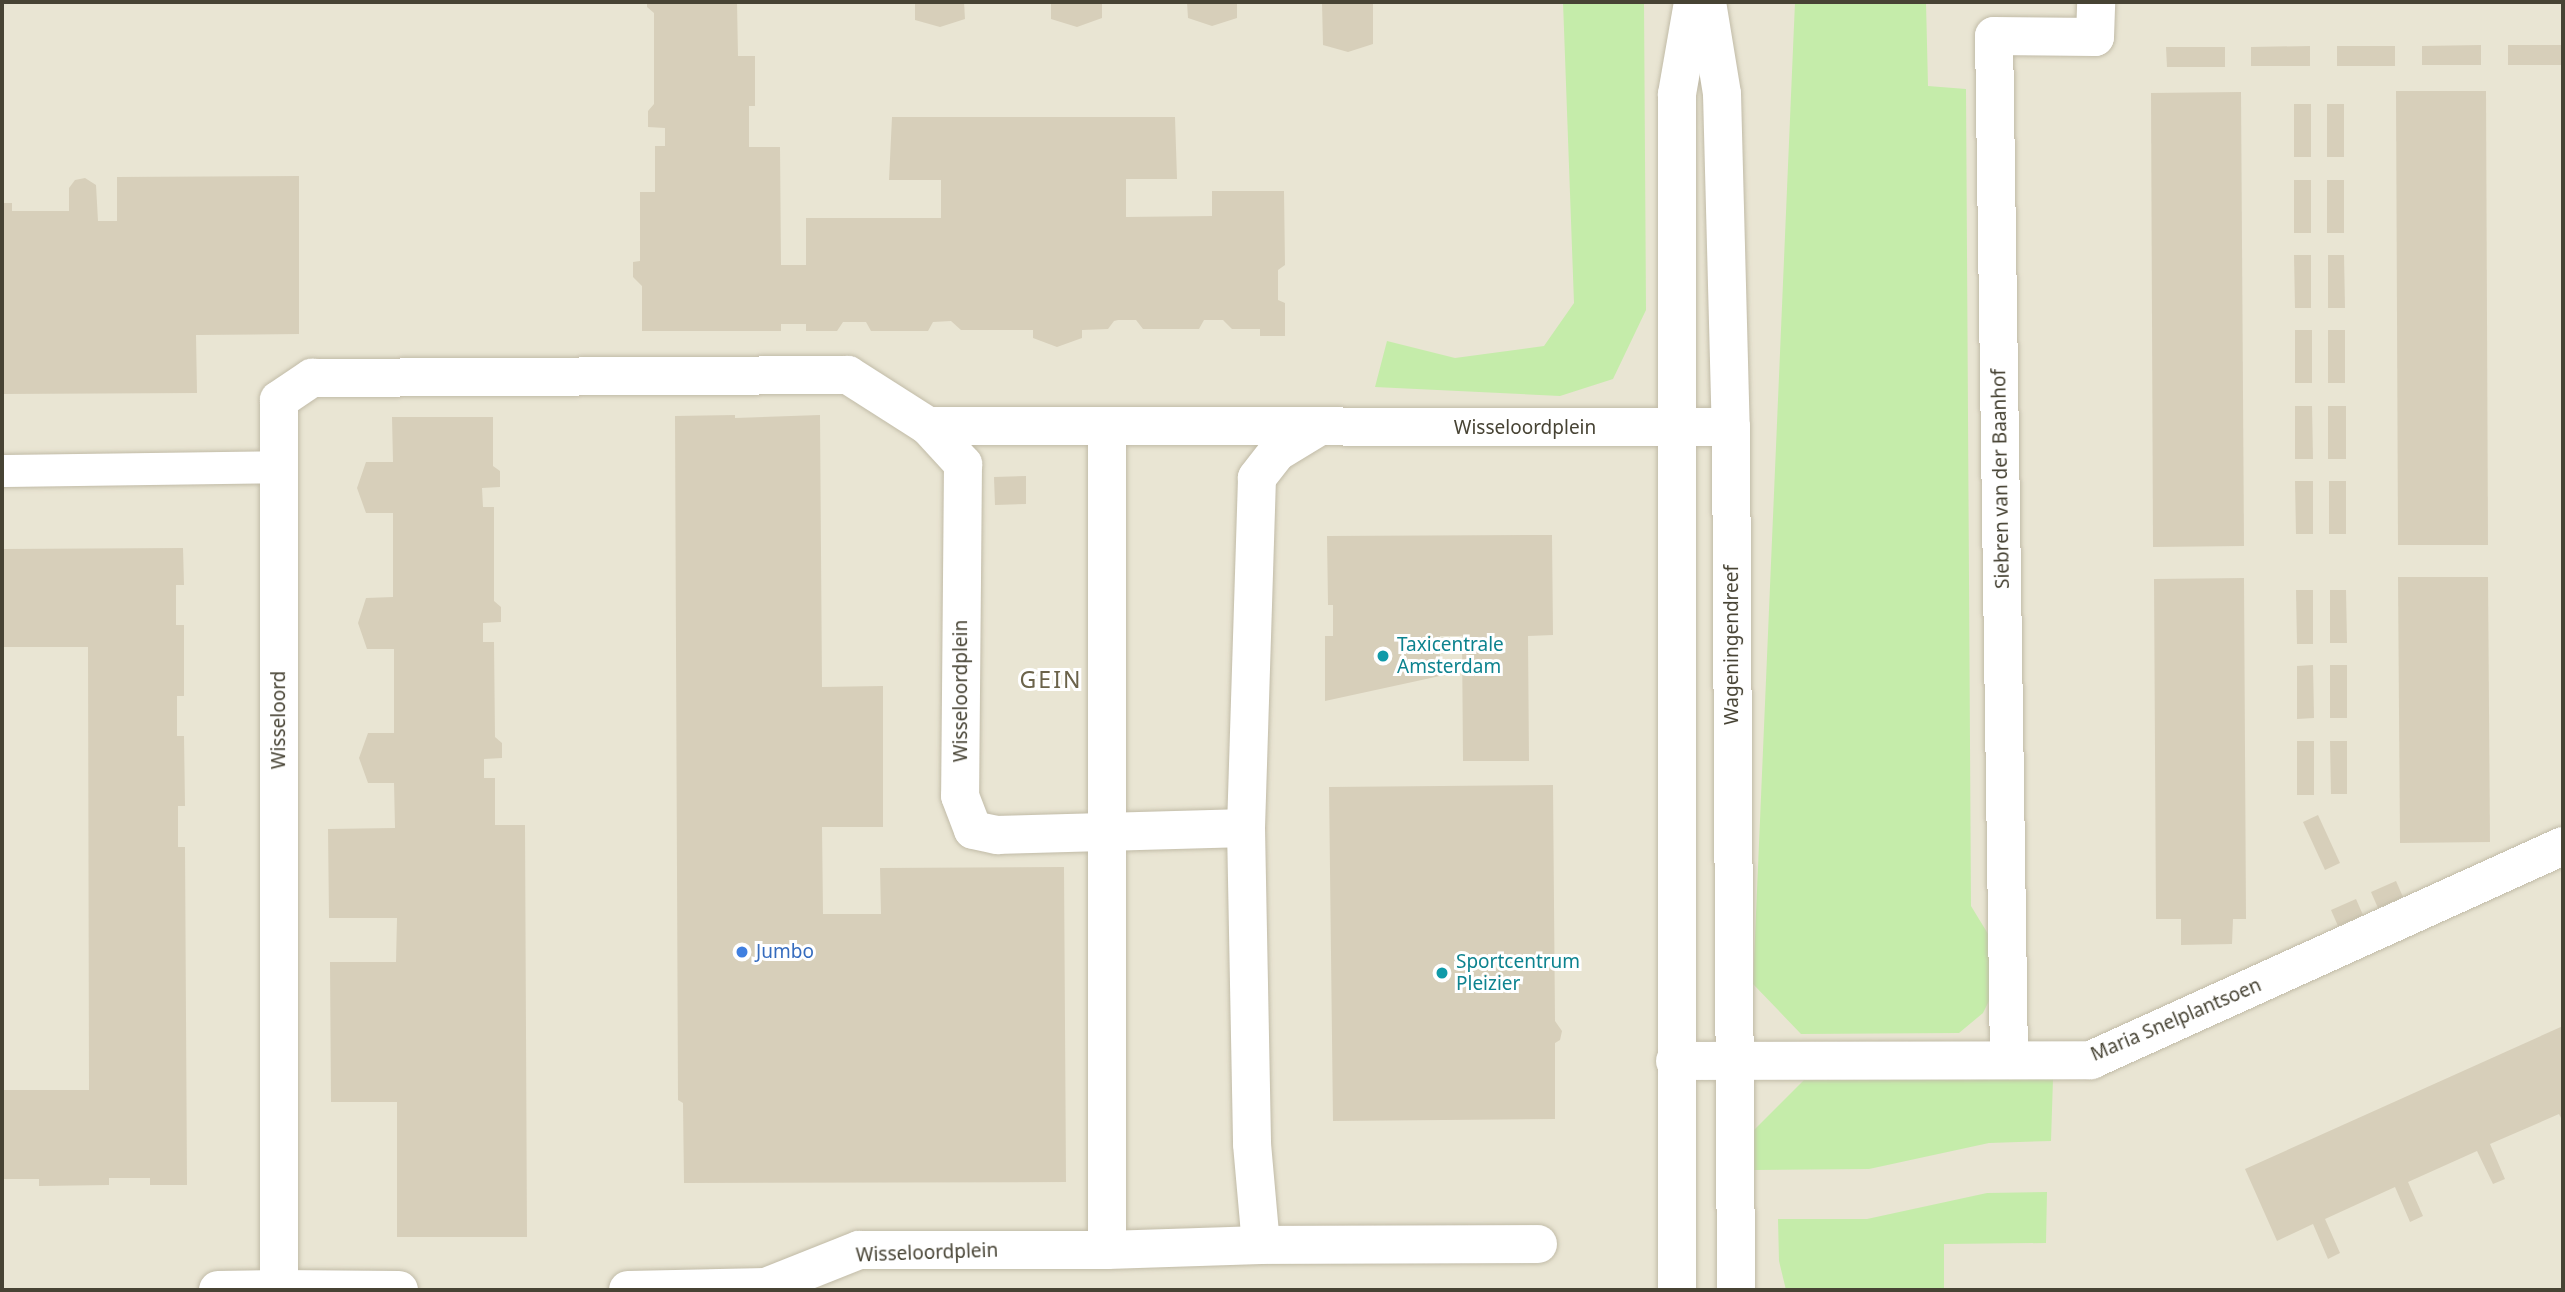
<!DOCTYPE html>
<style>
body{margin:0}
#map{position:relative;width:2565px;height:1292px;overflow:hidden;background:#f4f2e5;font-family:"Noto Sans",sans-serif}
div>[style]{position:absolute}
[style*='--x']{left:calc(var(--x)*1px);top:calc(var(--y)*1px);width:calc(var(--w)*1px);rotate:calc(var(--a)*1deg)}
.residential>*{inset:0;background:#e9e5d3}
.green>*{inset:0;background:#c5ecaa}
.building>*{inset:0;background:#d7cfba}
.roads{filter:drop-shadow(0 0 2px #c1bba7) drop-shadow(0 0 2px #c1bba7)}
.service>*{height:32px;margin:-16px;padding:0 16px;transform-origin:16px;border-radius:16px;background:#fff}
.minor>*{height:38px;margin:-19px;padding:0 19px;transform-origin:19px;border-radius:19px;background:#fff}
.tertiary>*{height:38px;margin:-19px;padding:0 19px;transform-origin:19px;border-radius:19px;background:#fff}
.dots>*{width:19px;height:19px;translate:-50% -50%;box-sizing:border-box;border:4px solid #fff;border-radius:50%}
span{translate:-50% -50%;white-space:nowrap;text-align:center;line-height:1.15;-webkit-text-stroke:6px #fff;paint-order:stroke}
.street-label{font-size:19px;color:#474334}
.culture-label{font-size:19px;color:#0d838f}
.left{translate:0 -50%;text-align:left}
.shop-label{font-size:19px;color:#366cbe}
.quarter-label{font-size:23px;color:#6b634a;letter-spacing:2px}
.frame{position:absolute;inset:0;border:4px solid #474334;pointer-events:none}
</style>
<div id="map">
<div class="residential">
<i style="clip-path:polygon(2px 2px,2563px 2px,2563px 1290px,2px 1290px)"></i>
</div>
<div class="green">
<i style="clip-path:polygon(1563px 2px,1644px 2px,1646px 310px,1613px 379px,1560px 396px,1375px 387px,1387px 341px,1455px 358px,1544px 346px,1574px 303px)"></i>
<i style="clip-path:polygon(1795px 2px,1926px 2px,1928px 86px,1966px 89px,1971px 906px,1993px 942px,1991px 997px,1983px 1013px,1959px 1033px,1801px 1034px,1753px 984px)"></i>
<i style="clip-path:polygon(2053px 1079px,2051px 1141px,1989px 1143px,1869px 1169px,1754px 1170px,1751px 1133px,1804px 1080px)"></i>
<i style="clip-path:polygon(2047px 1192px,2046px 1243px,1944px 1244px,1944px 1290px,1786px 1290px,1779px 1261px,1778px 1219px,1867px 1219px,1987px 1193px)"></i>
</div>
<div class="building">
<i style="clip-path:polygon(647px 2px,737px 2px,738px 56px,755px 56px,755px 106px,749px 106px,749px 147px,780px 147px,781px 265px,806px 265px,806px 218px,941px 218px,941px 180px,889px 180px,892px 117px,1175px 117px,1177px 179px,1126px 179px,1126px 217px,1212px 216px,1212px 191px,1284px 191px,1285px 265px,1278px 270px,1278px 300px,1285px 303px,1285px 336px,1260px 336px,1260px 329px,1232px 329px,1223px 320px,1204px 320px,1199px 329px,1143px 329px,1136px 320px,1118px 320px,1114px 321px,1108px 329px,1082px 330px,1082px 338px,1057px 347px,1033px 338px,1033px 330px,961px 330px,951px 321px,933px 322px,928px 331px,871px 331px,866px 322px,843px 322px,837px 331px,806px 331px,806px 324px,781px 324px,781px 331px,642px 331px,642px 286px,633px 277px,633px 262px,640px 261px,640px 192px,655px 192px,655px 146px,665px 146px,665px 128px,648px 127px,648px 111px,654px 104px,654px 13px,647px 7px)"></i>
<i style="clip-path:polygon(915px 2px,964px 2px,965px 19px,940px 27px,915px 20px)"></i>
<i style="clip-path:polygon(1051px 2px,1102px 2px,1102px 18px,1077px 27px,1051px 19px)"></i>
<i style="clip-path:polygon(1187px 2px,1237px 2px,1237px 18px,1212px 26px,1188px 18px)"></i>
<i style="clip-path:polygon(1322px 2px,1373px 2px,1373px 44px,1348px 52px,1323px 45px)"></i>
<i style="clip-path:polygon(2481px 45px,2481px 65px,2422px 65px,2422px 46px)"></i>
<i style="clip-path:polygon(2508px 45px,2563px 45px,2563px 65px,2508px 65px)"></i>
<i style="clip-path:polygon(2310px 46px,2310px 66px,2251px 66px,2251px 47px)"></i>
<i style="clip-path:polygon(2337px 46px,2395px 46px,2395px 66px,2337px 66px)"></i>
<i style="clip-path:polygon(2166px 47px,2225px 47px,2225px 67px,2167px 67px)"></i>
<i style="clip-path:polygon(2396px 91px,2486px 91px,2488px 545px,2398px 545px)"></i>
<i style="clip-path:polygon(2241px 92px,2244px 546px,2153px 547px,2151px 93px)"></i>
<i style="clip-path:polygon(2294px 104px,2311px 104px,2311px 157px,2294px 157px)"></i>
<i style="clip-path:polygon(2327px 104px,2344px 104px,2344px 157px,2327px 157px)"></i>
<i style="clip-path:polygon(299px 176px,299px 334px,196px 335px,197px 393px,2px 394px,2px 203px,12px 203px,12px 211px,69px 211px,69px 188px,75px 180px,85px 178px,96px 185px,98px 221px,117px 221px,117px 177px)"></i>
<i style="clip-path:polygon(2294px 180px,2311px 180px,2311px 233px,2294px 233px)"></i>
<i style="clip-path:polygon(2327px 180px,2344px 180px,2344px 233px,2327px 233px)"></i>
<i style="clip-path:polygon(2294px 255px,2311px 255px,2311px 308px,2295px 308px)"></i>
<i style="clip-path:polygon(2328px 255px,2344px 255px,2345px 308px,2328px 308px)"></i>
<i style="clip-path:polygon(2295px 330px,2312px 330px,2312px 383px,2295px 383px)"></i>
<i style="clip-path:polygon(2328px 330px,2345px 330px,2345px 383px,2328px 383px)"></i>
<i style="clip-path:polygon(2295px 406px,2312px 406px,2313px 459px,2295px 459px)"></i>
<i style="clip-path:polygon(2328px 406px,2346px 406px,2346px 459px,2328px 459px)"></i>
<i style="clip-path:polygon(735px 415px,735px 418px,820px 415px,822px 687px,883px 686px,883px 827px,822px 827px,823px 914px,881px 914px,880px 868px,1064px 867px,1066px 1182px,684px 1183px,683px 1103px,678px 1100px,675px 416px)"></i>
<i style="clip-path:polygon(392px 417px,493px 417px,493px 466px,500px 471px,500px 487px,482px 488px,483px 507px,494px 507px,494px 601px,501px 607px,501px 622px,483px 623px,483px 642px,494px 642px,495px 737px,502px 743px,502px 758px,484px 759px,484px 778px,495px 778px,495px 825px,525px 825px,527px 1237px,397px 1237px,397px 1102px,331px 1102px,330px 962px,396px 962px,397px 918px,329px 918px,328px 829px,395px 828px,394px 783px,368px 783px,359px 758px,368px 733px,394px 733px,394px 649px,367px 649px,358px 623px,366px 598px,393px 597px,393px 513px,366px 513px,357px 488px,366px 462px,393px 462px)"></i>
<i style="clip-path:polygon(1026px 476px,1026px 504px,995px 505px,994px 477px)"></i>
<i style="clip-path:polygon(2295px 481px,2313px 481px,2313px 534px,2296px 534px)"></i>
<i style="clip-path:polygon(2329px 481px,2346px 481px,2346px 534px,2329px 534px)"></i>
<i style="clip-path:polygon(1552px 535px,1553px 635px,1528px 636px,1529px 761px,1463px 761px,1462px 636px,1440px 636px,1440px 676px,1325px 701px,1325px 636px,1333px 636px,1333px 605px,1328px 605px,1327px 536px)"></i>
<i style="clip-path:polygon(183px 548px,184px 585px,176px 585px,176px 625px,184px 625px,184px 696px,177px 696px,177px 736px,184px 736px,185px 806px,178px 806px,178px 847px,185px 847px,187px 1185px,150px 1185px,150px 1178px,109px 1178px,109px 1185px,39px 1186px,39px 1179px,2px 1179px,2px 1090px,89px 1090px,88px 647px,2px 647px,2px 549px)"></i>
<i style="clip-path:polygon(2398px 577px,2488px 577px,2490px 842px,2400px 843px)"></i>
<i style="clip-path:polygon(2244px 578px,2246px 919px,2233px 919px,2232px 944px,2181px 945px,2181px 919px,2156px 919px,2154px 579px)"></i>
<i style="clip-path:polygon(2296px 590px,2313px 590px,2313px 644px,2297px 644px)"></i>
<i style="clip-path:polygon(2330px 590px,2346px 590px,2347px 643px,2330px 643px)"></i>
<i style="clip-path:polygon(2313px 665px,2314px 718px,2297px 719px,2297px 666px)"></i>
<i style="clip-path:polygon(2330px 665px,2347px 665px,2347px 718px,2330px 718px)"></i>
<i style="clip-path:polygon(2297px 741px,2314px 741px,2314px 795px,2297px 795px)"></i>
<i style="clip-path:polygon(2330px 741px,2347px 741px,2347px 794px,2331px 794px)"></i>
<i style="clip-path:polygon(1553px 785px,1555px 1021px,1562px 1031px,1560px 1040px,1555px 1043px,1555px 1119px,1333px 1121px,1329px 787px)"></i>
<i style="clip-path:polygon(2318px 815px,2340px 863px,2325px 870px,2303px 822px)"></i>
<i style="clip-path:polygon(2396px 881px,2403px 897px,2378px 908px,2371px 892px)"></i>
<i style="clip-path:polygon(2356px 899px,2363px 915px,2338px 926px,2331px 910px)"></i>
<i style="clip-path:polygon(2563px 1026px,2563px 1122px,2559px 1114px,2490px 1144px,2505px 1179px,2493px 1184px,2477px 1151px,2408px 1182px,2423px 1216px,2410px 1222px,2395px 1187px,2325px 1219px,2340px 1253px,2328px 1259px,2313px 1224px,2277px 1241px,2245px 1169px)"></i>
</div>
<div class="roads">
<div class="service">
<i style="--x:2;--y:471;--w:277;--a:-0.8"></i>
</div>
<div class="minor">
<i style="--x:928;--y:426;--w:52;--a:47.4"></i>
<i style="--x:963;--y:464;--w:332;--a:90.5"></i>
<i style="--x:960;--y:796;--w:36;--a:69"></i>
<i style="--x:973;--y:830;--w:25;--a:12"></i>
<i style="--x:997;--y:835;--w:249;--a:-1.6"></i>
<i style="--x:1320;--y:426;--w:50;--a:148.8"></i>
<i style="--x:1277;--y:452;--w:33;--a:128"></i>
<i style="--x:1257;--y:478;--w:350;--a:91.8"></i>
<i style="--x:1246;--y:828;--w:316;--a:88.9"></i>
<i style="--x:1252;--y:1144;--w:101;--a:84.9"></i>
<i style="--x:1261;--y:1245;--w:277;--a:-0.2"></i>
<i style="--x:2009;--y:1058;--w:1022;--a:-90.84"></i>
<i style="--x:1994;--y:36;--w:101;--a:0.6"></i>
<i style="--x:2095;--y:37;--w:35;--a:-88"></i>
<i style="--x:1675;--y:1061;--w:416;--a:-0.1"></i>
<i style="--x:2091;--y:1060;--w:518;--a:-24.39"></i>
<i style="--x:1107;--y:1250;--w:824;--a:-90"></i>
<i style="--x:279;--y:1289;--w:120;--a:0.5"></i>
<i style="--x:218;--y:1290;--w:61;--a:-0.9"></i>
<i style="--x:279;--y:1289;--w:889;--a:-90"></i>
<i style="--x:279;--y:400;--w:40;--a:-34"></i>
<i style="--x:312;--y:378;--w:536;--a:-0.32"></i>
<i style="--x:848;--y:375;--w:95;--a:32.5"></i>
<i style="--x:928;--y:426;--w:803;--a:0.07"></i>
<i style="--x:628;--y:1290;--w:138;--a:-1.2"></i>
<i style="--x:766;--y:1287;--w:100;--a:-21.7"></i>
<i style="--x:859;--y:1250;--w:248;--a:0"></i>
<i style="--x:1107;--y:1250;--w:154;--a:-1.9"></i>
</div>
<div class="tertiary">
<i style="--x:1707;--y:2;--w:93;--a:80.7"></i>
<i style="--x:1722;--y:94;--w:333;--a:88.5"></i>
<i style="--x:1731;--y:427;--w:863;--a:89.67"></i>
<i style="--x:1677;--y:1290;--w:1196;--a:-90"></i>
<i style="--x:1677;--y:94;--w:93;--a:-80.1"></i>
</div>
</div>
<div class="dots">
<i style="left:1383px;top:656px;background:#0f9aa8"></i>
<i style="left:742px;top:952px;background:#3f7fe0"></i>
<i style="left:1442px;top:973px;background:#0f9aa8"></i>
</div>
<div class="street-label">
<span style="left:1525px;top:428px">Wisseloordplein</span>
<span style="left:2001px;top:479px;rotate:-91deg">Siebren van der Baanhof</span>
<span style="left:1732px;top:645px;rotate:-90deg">Wageningendreef</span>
<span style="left:961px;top:691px;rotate:-90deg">Wisseloordplein</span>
<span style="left:279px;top:720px;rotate:-90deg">Wisseloord</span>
<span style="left:2176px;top:1020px;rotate:-23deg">Maria Snelplantsoen</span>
<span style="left:927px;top:1253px;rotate:-2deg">Wisseloordplein</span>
</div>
<div class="culture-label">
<span class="left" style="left:1397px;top:656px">Taxicentrale<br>Amsterdam</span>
<span class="left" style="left:1456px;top:973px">Sportcentrum<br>Pleizier</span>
</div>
<div class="shop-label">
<span class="left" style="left:756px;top:952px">Jumbo</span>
</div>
<div class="quarter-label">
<span style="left:1051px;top:679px">GEIN</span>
</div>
<div class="frame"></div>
</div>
